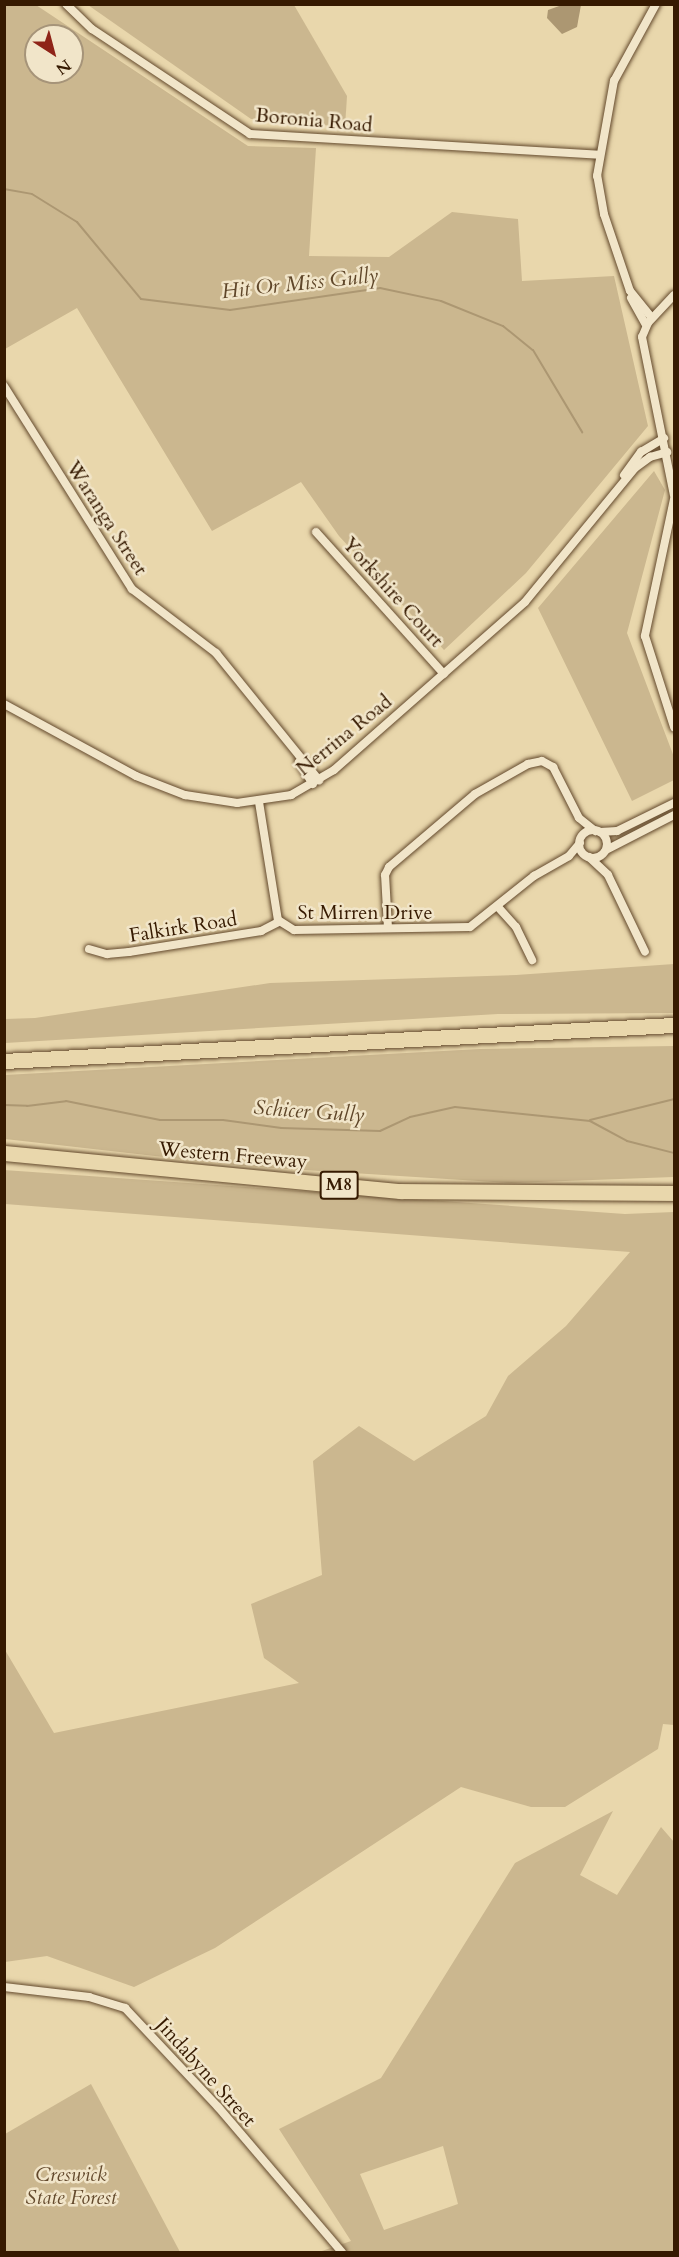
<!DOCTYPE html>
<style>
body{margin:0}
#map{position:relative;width:679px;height:2257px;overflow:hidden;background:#e9d7ac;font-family:Cardo,serif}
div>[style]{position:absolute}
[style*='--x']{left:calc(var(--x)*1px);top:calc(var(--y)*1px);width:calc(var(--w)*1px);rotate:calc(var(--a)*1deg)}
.green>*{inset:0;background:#cbb78f}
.water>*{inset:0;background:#ac9772}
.stream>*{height:2px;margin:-1px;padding:0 1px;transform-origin:1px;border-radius:1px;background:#ac9772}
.roads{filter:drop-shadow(0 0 2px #63492c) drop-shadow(0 0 2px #63492c)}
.minor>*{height:8px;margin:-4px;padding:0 4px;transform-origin:4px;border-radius:4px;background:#f1e5c9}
.minor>.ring{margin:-4px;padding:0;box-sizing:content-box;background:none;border:8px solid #f1e5c9;border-radius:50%}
.motorway>*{height:15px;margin:-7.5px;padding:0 7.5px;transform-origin:7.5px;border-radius:7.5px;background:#e9d7ac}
span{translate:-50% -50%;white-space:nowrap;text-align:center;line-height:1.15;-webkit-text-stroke:5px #f1e5c9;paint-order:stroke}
.shield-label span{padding:2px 4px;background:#f1e5c9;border:2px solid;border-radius:4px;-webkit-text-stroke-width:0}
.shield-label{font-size:18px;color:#361a01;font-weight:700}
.street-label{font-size:20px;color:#361a01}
.park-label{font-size:20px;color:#63492c;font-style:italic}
.water-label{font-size:21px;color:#5f4629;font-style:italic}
.frame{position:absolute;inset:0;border:6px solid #361a01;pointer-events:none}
.north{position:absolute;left:24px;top:24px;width:60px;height:60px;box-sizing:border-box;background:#f1e5c9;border:2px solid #a69479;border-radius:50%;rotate:144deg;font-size:16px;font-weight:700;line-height:24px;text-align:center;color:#361a01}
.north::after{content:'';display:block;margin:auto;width:21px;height:27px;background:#8f2418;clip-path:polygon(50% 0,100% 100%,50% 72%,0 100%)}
</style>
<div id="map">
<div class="green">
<i style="clip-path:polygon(evenodd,4px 5px,36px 5px,248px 146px,316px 148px,309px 256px,389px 257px,452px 212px,518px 219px,522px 281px,614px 276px,648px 426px,526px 573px,444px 650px,339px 536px,301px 482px,212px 531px,77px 308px,5px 349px,4px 5px,36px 36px,72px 36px,72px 72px,36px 72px,36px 36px)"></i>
<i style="clip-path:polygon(88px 5px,294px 5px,347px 96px,345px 127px,251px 119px)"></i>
<i style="clip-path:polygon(654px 471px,665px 490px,627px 633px,674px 757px,674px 780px,632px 801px,538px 608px)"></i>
<i style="clip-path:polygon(674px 964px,674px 1013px,498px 1014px,5px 1043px,5px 1019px,35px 1018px,270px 983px,516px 975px)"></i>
<i style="clip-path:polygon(674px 1046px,674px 1177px,511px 1183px,243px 1166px,5px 1139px,5px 1075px,480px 1049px)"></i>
<i style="clip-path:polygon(4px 1170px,625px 1214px,674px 1212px,674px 1725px,663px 1724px,658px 1749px,565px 1807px,531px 1807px,461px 1787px,215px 1948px,134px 1987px,47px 1956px,5px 1962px,5px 1650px,54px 1733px,299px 1683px,264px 1658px,251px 1604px,322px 1575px,313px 1461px,359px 1426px,414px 1461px,486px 1416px,508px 1376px,566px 1326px,630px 1252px,5px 1204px)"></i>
<i style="clip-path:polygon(evenodd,613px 1811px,580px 1875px,617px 1895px,661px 1827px,674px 1842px,674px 2252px,319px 2252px,351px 2241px,279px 2129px,381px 2078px,515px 1863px,613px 1811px,443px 2146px,458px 2204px,384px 2230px,360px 2174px,443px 2146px)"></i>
<i style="clip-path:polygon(91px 2084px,180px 2252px,5px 2252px,5px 2134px)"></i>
</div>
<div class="water">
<i style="clip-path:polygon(562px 5px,581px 5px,577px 27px,562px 34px,547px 18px,548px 10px)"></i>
</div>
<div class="stream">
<i style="--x:4;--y:189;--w:28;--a:10"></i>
<i style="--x:32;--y:194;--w:53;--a:31.9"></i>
<i style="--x:77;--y:222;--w:100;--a:50.3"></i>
<i style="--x:141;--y:299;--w:90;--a:7"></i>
<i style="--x:230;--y:310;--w:152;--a:-8.3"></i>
<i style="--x:380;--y:288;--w:62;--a:12"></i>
<i style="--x:441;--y:301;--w:67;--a:22"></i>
<i style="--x:503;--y:326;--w:38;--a:39"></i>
<i style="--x:533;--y:350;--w:96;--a:59.1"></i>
<i style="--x:4;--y:1105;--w:23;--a:2"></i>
<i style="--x:27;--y:1106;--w:39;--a:-7"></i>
<i style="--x:66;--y:1101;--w:96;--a:11.4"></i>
<i style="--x:160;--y:1120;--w:63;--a:0"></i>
<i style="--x:223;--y:1120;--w:59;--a:7.9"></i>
<i style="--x:281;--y:1128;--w:99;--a:1.7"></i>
<i style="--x:380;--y:1131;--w:33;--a:-25"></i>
<i style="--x:410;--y:1117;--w:46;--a:-12.5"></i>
<i style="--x:455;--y:1107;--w:136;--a:5.9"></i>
<i style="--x:590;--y:1121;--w:42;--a:28.4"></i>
<i style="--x:627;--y:1141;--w:49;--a:14.3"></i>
<i style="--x:590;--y:1120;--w:87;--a:-14"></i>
</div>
<div class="roads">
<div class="minor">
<i style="--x:66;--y:4;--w:36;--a:44"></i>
<i style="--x:92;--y:29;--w:190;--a:33.6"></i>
<i style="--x:250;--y:134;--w:350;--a:3.4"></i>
<i style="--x:674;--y:295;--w:38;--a:133"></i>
<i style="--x:648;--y:323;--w:15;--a:113"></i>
<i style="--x:642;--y:337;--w:161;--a:78.6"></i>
<i style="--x:631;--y:298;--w:31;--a:61"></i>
<i style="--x:652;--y:318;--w:35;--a:-129"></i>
<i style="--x:630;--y:291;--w:81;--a:-108.7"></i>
<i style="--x:604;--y:214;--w:39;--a:-100"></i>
<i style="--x:597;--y:176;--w:97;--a:-79.9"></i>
<i style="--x:614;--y:81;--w:88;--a:-61.4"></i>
<i style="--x:4;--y:386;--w:240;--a:57.8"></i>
<i style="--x:132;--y:589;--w:106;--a:37.3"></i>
<i style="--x:216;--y:653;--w:164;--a:51"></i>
<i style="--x:624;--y:475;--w:29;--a:-54"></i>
<i style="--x:641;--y:452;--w:27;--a:-31"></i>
<i style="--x:674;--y:499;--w:140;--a:102"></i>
<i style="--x:645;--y:636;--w:96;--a:72.3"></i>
<i style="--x:316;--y:532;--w:191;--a:48"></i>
<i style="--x:4;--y:704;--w:150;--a:28.6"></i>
<i style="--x:136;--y:776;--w:53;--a:21.2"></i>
<i style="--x:185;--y:795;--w:53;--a:8.7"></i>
<i style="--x:237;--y:803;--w:55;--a:-8.4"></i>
<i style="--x:291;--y:795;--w:50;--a:-30.2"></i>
<i style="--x:334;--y:770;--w:254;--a:-41.3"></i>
<i style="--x:525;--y:602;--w:173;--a:-50.6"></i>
<i style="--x:635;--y:468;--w:19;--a:-36"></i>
<i style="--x:650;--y:457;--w:18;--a:-16"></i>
<i style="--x:299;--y:762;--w:26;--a:58"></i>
<i style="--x:259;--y:802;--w:120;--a:80.9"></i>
<i style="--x:278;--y:920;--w:19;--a:32"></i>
<i style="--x:294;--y:930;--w:176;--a:-1"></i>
<i style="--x:470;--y:927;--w:82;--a:-38.6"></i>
<i style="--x:534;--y:876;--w:40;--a:-29.7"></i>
<i style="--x:569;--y:856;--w:17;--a:-50"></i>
<i class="ring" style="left:579px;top:830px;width:20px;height:20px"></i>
<i style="--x:600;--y:832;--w:17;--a:-3"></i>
<i style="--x:617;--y:831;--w:64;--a:-26.2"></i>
<i style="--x:606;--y:850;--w:76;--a:-27.2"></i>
<i style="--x:589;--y:857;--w:26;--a:43"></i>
<i style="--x:608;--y:875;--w:85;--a:64.3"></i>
<i style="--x:498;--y:907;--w:27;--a:48"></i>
<i style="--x:516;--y:927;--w:37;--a:64"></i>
<i style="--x:388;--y:928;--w:53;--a:-93.2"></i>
<i style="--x:385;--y:875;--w:9;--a:-63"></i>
<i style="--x:389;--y:867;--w:113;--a:-40.3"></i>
<i style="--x:475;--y:794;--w:61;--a:-29.5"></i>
<i style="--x:528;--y:764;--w:14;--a:-12"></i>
<i style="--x:542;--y:761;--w:13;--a:29"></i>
<i style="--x:553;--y:767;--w:57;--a:63"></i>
<i style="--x:579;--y:818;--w:21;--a:39"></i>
<i style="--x:89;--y:949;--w:19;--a:16"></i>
<i style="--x:107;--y:954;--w:22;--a:-5"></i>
<i style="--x:129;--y:952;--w:134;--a:-9"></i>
<i style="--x:261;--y:931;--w:20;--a:-27"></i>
<i style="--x:4;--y:1987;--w:86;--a:6.7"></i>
<i style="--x:89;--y:1997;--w:38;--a:17"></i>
<i style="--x:125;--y:2008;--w:136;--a:46.8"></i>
<i style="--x:218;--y:2107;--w:191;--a:49.5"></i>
</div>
<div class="motorway">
<i style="--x:4;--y:1061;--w:671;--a:-3.08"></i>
<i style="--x:4;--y:1153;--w:398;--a:5.5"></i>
<i style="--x:400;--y:1191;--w:274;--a:0.4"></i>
</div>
</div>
<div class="shield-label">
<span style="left:339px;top:1185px">M8</span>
</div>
<div class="street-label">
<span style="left:314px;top:120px;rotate:5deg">Boronia Road</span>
<span style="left:107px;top:518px;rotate:57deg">Waranga Street</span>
<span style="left:393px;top:592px;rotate:48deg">Yorkshire Court</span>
<span style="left:344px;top:735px;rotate:-39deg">Nerrina Road</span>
<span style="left:365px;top:912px">St Mirren Drive</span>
<span style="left:183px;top:927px;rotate:-9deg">Falkirk Road</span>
<span style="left:233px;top:1155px;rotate:5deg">Western Freeway</span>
<span style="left:206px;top:2072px;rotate:48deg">Jindabyne Street</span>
</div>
<div class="park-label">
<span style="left:71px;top:2186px">Creswick<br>State Forest</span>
</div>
<div class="water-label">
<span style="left:300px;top:284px;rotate:-6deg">Hit Or Miss Gully</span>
<span style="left:309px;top:1112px;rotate:4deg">Schicer Gully</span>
</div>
<div class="frame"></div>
<div class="north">N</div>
</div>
